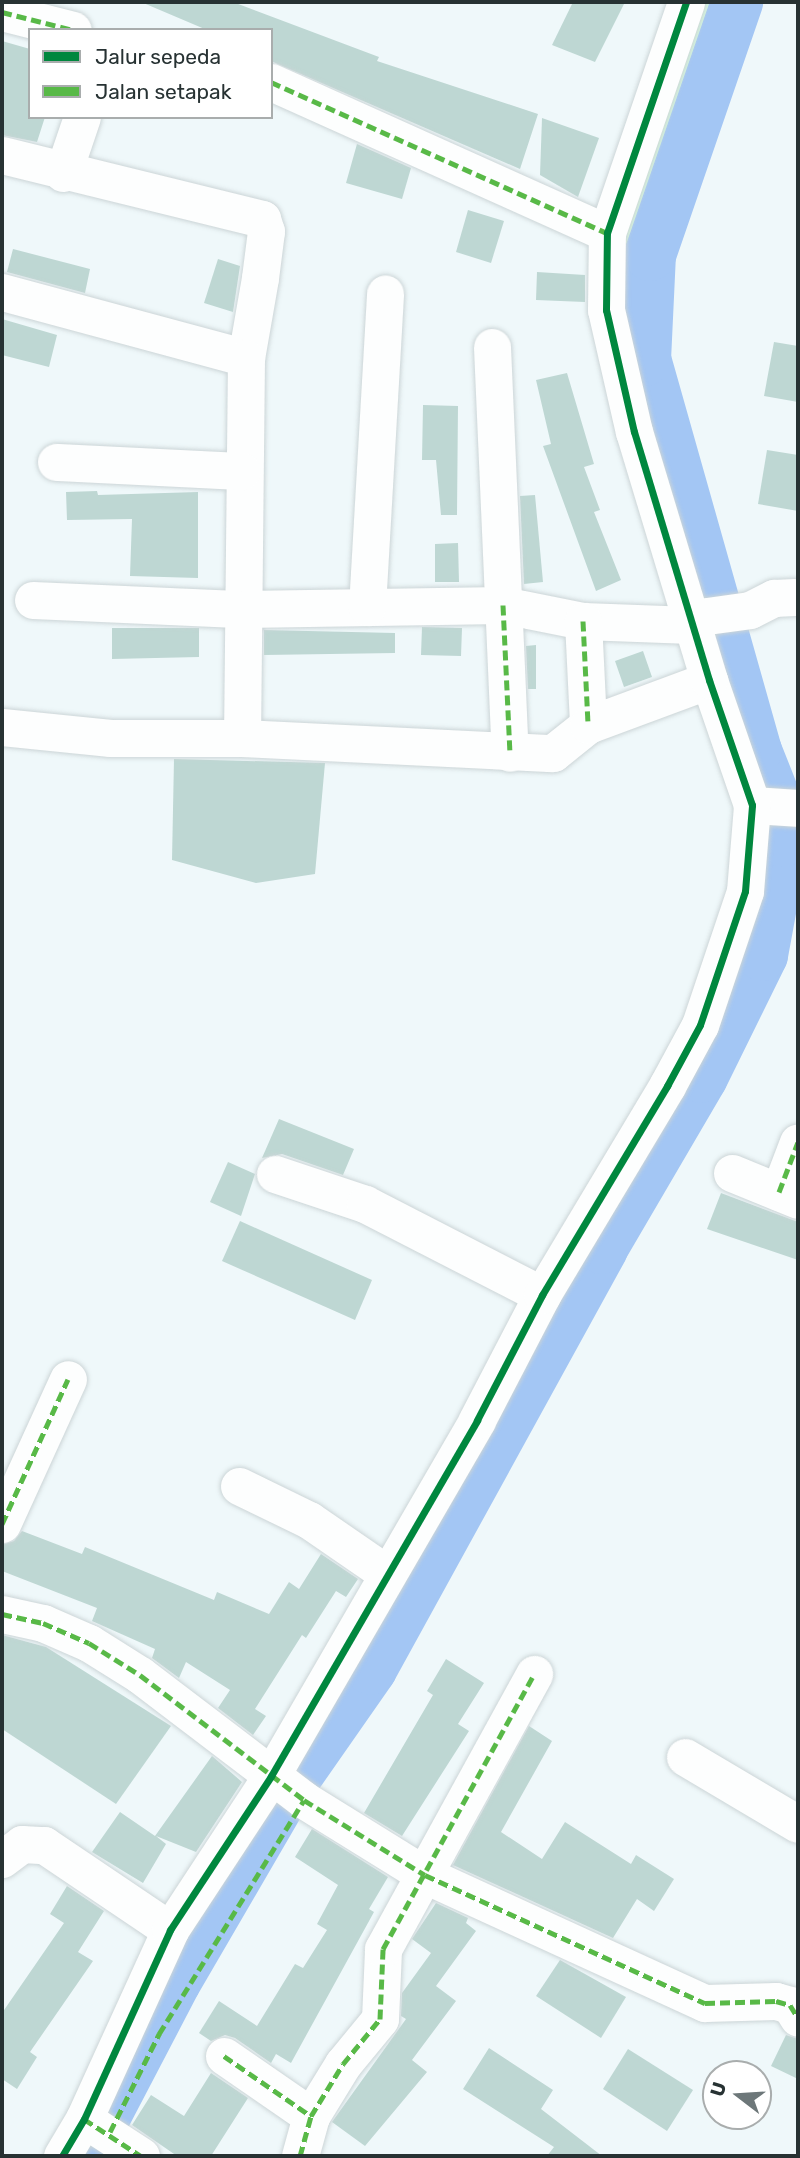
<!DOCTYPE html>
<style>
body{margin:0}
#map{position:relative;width:800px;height:2158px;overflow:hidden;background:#eff8fa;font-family:Rubik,sans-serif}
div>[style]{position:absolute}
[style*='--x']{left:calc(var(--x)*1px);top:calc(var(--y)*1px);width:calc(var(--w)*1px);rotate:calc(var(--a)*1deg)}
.green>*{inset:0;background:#d4fbdf}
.river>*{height:52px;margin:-26px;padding:0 26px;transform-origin:26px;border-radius:26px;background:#a3c6f4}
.building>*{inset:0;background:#bed7d3}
.roads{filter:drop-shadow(0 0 2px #ccd5d7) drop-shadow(0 0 2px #ccd5d7)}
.minor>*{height:37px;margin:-18.5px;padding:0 18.5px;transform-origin:18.5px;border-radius:18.5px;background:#fdfefe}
.quiet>*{height:5px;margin-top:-2.5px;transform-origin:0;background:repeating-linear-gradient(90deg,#58b947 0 10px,transparent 0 15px)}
.cycleway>*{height:7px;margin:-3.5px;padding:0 3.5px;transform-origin:3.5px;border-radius:3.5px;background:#00873e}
span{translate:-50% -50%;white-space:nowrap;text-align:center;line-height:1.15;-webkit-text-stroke:7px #fff;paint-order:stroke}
.frame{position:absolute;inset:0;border:4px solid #273233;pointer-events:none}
.legend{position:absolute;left:28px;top:28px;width:245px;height:91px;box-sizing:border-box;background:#fff;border:2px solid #a9adad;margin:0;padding:9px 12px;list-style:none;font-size:21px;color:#273233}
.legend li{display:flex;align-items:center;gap:14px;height:35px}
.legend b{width:35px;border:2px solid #a9adad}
.north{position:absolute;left:702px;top:2060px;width:70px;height:70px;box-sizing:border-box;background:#fff;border:2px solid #a9adad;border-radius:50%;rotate:287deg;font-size:19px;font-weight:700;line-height:28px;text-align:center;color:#273233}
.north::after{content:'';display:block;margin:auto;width:24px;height:32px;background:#6d7779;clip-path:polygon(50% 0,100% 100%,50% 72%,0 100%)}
</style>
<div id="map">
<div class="green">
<i style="clip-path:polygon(686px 2px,737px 2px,650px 255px,645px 360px,756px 751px,777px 804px,783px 841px,762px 955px,702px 1077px,602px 1248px,371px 1669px,288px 1788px,175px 1982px,84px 2156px,62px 2156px,667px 1086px,748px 864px,606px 310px)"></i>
</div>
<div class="river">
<i style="--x:84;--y:2156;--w:196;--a:-62.4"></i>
<i style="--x:175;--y:1982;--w:225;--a:-59.8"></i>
<i style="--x:288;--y:1788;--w:145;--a:-55.1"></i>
<i style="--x:371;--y:1669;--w:480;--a:-61.2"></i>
<i style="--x:602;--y:1248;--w:198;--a:-59.7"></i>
<i style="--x:702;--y:1077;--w:136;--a:-63.8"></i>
<i style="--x:762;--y:955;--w:116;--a:-79.6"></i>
<i style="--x:783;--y:841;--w:37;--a:-99"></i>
<i style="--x:777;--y:804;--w:57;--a:-111.6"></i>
<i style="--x:756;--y:751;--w:406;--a:-105.8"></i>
<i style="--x:645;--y:360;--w:105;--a:-87.3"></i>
<i style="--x:650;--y:255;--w:268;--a:-71"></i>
</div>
<div class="building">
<i style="clip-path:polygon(141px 2px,233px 2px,379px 57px,377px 61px,538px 114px,520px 169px,271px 61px,271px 30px,207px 30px)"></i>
<i style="clip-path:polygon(573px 2px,625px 2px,595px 62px,552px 45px)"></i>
<i style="clip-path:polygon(2px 41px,30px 49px,30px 117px,45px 117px,37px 142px,2px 135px)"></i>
<i style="clip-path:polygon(542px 118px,599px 138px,578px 197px,540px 175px)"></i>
<i style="clip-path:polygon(357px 144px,411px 168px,402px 199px,346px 183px)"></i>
<i style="clip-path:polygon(468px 210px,504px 221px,491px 263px,456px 252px)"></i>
<i style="clip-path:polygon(13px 249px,90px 269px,85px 293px,7px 272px)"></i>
<i style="clip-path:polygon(218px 259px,240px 266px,233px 312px,204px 303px)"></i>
<i style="clip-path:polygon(537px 272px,585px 275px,585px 302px,536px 300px)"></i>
<i style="clip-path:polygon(2px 319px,57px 335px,49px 367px,2px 355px)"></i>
<i style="clip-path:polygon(774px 342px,798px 346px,798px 402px,764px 396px)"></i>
<i style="clip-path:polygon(567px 373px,594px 464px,584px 467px,600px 510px,594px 512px,621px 580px,596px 591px,543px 446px,551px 444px,536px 380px)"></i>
<i style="clip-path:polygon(423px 405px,458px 406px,457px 515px,441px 515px,436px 460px,422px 460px)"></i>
<i style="clip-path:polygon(767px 450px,798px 455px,798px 511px,758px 504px)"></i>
<i style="clip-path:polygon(97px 491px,98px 495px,198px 492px,198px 578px,130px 576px,132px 519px,67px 520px,66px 492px)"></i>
<i style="clip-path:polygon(535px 495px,543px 582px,524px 584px,520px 496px)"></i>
<i style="clip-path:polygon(458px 543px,459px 582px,435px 582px,435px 544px)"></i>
<i style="clip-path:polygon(422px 627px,462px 628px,461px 656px,421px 655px)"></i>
<i style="clip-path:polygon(112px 628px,199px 628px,199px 657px,112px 659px)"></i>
<i style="clip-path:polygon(264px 630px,395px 633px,395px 653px,264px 655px)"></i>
<i style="clip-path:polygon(536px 645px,536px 689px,528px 689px,526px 646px)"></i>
<i style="clip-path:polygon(643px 651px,652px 677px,624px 687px,615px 661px)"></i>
<i style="clip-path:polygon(174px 759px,325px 763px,315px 874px,256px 883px,172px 860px)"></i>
<i style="clip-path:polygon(279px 1119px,354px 1149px,343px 1175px,282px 1154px,262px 1158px)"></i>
<i style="clip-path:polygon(228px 1162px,255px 1174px,241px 1216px,210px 1202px)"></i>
<i style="clip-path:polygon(721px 1193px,798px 1222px,798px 1260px,707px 1229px)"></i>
<i style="clip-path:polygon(240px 1221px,372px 1280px,355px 1320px,222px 1261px)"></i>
<i style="clip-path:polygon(22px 1531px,82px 1554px,85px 1547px,214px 1600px,217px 1592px,269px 1614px,289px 1582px,299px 1589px,321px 1554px,358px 1579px,346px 1597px,336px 1591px,306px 1638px,302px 1635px,255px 1709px,266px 1716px,253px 1735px,218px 1708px,230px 1690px,186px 1662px,179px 1678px,152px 1658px,155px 1649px,92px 1621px,97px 1608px,2px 1571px,2px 1545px,14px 1541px)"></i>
<i style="clip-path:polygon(2px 1635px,46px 1647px,171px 1726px,116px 1804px,2px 1729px)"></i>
<i style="clip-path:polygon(446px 1659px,484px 1683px,458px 1724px,469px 1731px,402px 1836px,364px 1813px,433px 1695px,427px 1691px)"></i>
<i style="clip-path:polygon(529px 1726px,552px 1741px,501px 1832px,542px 1859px,565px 1822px,631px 1864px,636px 1855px,674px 1879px,654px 1911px,637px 1899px,613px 1938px,453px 1865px)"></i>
<i style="clip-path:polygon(212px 1756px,242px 1782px,196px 1852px,156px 1836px,166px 1844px,143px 1883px,92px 1852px,120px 1812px,155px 1836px)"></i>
<i style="clip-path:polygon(312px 1829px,388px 1877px,369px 1909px,374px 1912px,291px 2063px,276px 2054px,271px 2063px,235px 2038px,225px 2035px,211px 2041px,199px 2033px,219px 2001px,257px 2026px,295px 1964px,303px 1968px,327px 1930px,317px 1924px,338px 1885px,295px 1857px)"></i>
<i style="clip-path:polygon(67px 1886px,104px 1911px,78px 1952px,93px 1961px,30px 2052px,37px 2057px,17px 2089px,2px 2079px,2px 2013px,64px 1923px,50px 1914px)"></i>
<i style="clip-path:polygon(436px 1903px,468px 1918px,466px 1923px,476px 1931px,436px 1986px,456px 2001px,412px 2060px,427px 2072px,365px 2146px,332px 2122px,406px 2019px,401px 2016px,402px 1993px,431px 1953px,412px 1939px)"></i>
<i style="clip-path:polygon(560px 1960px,626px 1997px,601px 2038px,536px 1996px)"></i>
<i style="clip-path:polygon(786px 2035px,798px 2039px,798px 2079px,771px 2066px)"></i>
<i style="clip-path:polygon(489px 2048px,553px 2090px,541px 2109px,602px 2156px,547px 2156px,554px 2147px,463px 2089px)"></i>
<i style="clip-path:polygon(628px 2049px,693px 2090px,667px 2131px,603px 2089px)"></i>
<i style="clip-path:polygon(211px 2073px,248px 2098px,211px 2156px,177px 2156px,132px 2125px,151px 2095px,184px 2116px)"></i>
</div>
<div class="roads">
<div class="minor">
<i style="--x:2;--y:12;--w:73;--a:14.2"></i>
<i style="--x:271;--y:82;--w:368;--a:24.2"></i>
<i style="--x:2;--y:155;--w:268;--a:13.8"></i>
<i style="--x:262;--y:219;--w:13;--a:72"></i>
<i style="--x:266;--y:231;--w:47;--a:97.3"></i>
<i style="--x:260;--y:278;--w:81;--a:99.9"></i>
<i style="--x:63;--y:173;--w:59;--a:-71.3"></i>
<i style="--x:2;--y:292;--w:253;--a:15.1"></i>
<i style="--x:246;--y:358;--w:380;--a:90.6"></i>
<i style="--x:492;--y:347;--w:406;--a:87.5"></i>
<i style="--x:56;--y:462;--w:186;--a:2.8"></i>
<i style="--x:33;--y:600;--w:210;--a:2.5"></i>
<i style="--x:243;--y:609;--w:260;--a:-0.9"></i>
<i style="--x:503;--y:605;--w:82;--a:11.3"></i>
<i style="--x:583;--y:621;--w:108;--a:2.1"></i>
<i style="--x:691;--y:625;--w:18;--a:-29"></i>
<i style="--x:707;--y:616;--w:43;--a:-7.9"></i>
<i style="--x:750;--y:610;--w:27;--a:-27"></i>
<i style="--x:774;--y:598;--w:20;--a:-3"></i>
<i style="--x:367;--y:607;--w:314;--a:-86.7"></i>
<i style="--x:583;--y:621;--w:104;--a:87.2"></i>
<i style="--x:2;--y:727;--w:109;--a:5.8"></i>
<i style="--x:110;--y:738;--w:132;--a:0"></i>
<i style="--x:242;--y:738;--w:311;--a:2.8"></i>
<i style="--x:553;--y:753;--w:45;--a:-38.7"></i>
<i style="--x:588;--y:725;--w:129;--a:-20.4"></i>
<i style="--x:752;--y:805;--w:46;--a:3.7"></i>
<i style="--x:732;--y:1173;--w:71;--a:22.2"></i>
<i style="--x:275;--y:1174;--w:95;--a:18.4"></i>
<i style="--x:365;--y:1204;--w:199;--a:27.2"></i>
<i style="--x:779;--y:1192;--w:53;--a:-69.2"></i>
<i style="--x:239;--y:1486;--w:78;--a:25.9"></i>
<i style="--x:309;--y:1520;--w:93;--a:34.5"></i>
<i style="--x:2;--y:1524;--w:159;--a:-65.5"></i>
<i style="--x:2;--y:1614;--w:42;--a:12.4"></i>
<i style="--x:43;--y:1623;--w:50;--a:23.5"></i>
<i style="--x:89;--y:1643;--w:60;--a:32.1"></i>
<i style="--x:140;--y:1675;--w:206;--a:37.3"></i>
<i style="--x:304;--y:1800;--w:142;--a:31.8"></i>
<i style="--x:425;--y:1875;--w:308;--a:24.6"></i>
<i style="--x:705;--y:2003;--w:71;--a:-1.6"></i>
<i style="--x:776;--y:2001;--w:15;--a:16"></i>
<i style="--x:790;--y:2005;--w:15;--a:58"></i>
<i style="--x:685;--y:1757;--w:131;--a:30.7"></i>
<i style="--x:2;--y:1859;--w:25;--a:-37"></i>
<i style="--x:22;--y:1844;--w:22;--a:3"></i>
<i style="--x:44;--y:1845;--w:152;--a:34"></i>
<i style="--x:224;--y:2056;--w:106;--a:34.6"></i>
<i style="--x:84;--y:2119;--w:68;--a:33"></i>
<i style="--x:62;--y:2156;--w:43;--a:-59.3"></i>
<i style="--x:84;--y:2119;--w:208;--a:-65.5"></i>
<i style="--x:170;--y:1930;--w:184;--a:-56.7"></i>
<i style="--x:271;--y:1776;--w:411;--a:-59.9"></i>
<i style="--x:477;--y:1420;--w:141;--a:-62.5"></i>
<i style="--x:542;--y:1295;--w:244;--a:-59.1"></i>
<i style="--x:667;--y:1086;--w:69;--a:-61.6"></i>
<i style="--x:700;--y:1025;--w:141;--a:-71.4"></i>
<i style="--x:745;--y:891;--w:86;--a:-85.3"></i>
<i style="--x:752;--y:805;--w:132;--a:-109"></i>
<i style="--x:709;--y:680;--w:259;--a:-106.8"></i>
<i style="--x:634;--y:432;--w:125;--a:-102.9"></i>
<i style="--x:606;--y:310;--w:77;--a:-89.3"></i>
<i style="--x:607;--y:233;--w:244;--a:-71.1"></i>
<i style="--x:300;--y:2156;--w:41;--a:-74.6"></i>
<i style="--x:311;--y:2116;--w:61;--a:-58.4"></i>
<i style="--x:343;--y:2064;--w:58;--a:-50.6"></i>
<i style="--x:380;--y:2019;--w:70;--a:-87.5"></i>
<i style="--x:383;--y:1949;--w:314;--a:-61.2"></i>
</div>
</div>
<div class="quiet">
<i style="--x:2;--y:12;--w:73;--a:14.2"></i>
<i style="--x:271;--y:82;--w:368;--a:24.2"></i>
<i style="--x:503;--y:605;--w:148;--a:87.3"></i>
<i style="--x:583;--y:621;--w:104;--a:87.2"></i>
<i style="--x:779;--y:1192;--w:53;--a:-69.2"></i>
<i style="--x:2;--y:1524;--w:159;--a:-65.5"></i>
<i style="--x:2;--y:1614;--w:42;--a:12.4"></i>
<i style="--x:43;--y:1623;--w:50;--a:23.5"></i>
<i style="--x:89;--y:1643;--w:60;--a:32.1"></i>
<i style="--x:140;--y:1675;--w:206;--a:37.3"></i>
<i style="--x:304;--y:1800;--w:142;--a:31.8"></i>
<i style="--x:425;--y:1875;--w:308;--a:24.6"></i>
<i style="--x:705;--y:2003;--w:71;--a:-1.6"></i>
<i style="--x:776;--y:2001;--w:15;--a:16"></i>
<i style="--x:790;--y:2005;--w:15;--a:58"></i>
<i style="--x:224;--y:2056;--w:106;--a:34.6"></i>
<i style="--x:84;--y:2119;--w:68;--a:33"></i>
<i style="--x:110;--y:2132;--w:110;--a:-63.4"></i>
<i style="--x:159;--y:2034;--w:275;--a:-58.2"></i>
<i style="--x:300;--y:2156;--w:41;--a:-74.6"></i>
<i style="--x:311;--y:2116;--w:61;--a:-58.4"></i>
<i style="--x:343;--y:2064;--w:58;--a:-50.6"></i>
<i style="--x:380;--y:2019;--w:70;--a:-87.5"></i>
<i style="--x:383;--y:1949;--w:314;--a:-61.2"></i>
</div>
<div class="cycleway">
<i style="--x:62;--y:2156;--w:43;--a:-59.3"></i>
<i style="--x:84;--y:2119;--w:208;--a:-65.5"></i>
<i style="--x:170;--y:1930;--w:184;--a:-56.7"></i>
<i style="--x:271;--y:1776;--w:411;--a:-59.9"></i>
<i style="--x:477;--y:1420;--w:141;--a:-62.5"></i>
<i style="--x:542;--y:1295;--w:244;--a:-59.1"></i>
<i style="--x:667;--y:1086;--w:69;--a:-61.6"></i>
<i style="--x:700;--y:1025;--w:141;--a:-71.4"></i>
<i style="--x:745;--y:891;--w:86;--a:-85.3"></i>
<i style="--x:752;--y:805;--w:132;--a:-109"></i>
<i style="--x:709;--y:680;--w:259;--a:-106.8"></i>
<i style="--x:634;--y:432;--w:125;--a:-102.9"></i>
<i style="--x:606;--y:310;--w:77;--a:-89.3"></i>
<i style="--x:607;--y:233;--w:244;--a:-71.1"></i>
</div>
<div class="frame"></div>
<ul class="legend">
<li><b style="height:9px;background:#00873e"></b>Jalur sepeda</li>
<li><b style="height:9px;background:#58b947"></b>Jalan setapak</li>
</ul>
<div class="north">U</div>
</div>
